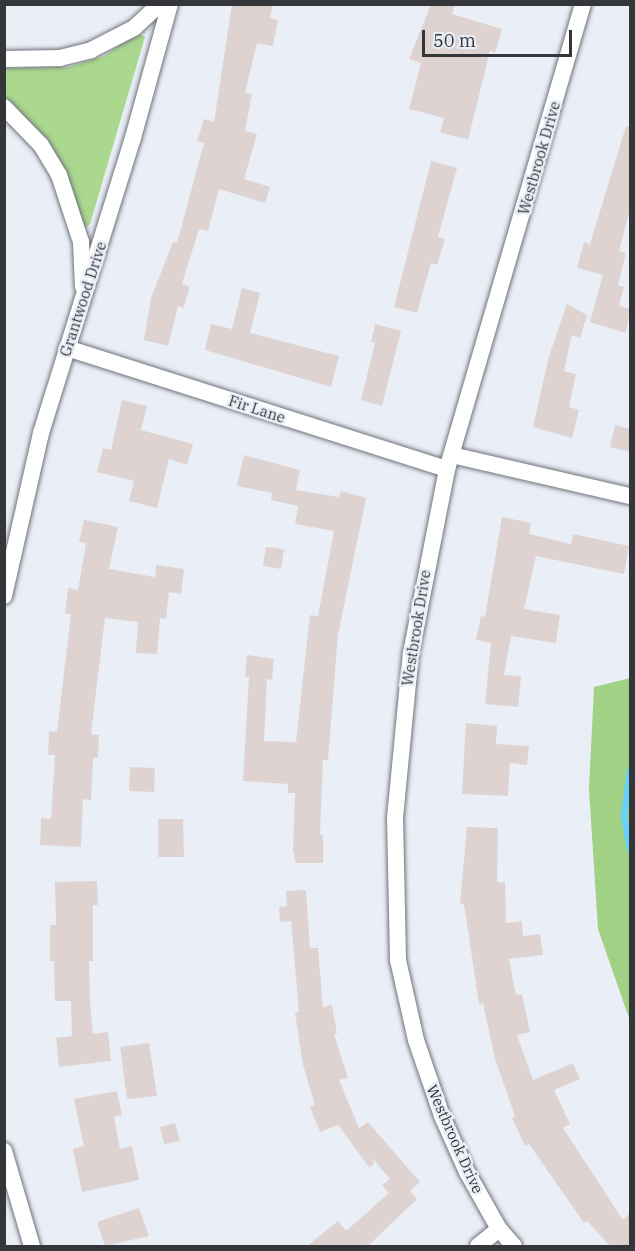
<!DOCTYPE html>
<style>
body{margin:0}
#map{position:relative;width:635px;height:1251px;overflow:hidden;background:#eaeff7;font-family:"IBM Plex Serif",serif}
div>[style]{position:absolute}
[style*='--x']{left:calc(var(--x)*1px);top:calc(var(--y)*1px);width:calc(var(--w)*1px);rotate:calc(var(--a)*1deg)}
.green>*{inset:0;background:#aad88e}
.forest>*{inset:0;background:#a1d184}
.stream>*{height:6px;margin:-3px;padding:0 3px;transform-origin:3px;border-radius:3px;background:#65d2fb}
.building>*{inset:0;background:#dfd3d2}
.roads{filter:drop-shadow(0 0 2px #6f737b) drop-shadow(0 0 2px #6f737b)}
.street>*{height:16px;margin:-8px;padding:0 8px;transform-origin:8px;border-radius:8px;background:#fff}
span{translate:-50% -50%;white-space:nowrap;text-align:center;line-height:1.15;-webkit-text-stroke:5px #eaeff7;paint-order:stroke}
.street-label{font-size:15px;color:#35363a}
.frame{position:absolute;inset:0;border:6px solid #35363a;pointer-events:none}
.scale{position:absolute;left:422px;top:30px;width:150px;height:27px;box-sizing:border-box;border:3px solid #35363a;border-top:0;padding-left:8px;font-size:18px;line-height:21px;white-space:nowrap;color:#35363a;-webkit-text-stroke:4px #eaeff7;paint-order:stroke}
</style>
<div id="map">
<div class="green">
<i style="clip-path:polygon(138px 33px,145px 37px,90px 224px,85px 228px,30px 123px,5px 97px,4px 68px,69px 67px,104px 56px)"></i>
</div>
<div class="forest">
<i style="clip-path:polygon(630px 678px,630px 1021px,598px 929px,589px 789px,594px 687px)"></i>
</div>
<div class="stream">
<i style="--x:630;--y:770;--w:46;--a:97.4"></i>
<i style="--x:624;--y:816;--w:35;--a:80"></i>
</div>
<div class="building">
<i style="clip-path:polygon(232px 4px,273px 4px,270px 18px,278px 20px,273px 46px,257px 43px,245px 93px,252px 94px,245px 131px,257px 134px,244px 179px,270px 187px,265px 203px,219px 189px,208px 231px,199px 229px,182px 284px,190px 287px,183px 308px,178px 306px,168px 346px,144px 340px,151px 298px,173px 242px,177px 243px,204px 143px,197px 141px,204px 119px,214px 122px)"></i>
<i style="clip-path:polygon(431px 4px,455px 4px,452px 14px,502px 29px,495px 53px,490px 51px,468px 140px,440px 132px,444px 118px,409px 109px,421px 63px,409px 59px)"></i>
<i style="clip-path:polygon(626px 126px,630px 127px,630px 209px,619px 251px,626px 253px,618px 285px,624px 287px,619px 306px,630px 309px,626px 333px,590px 322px,603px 275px,577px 268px,584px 242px,590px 244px)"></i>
<i style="clip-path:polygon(431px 161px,457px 168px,438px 237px,445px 239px,437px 265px,431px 263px,417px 313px,394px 307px)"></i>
<i style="clip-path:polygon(242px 288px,260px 293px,250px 333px,339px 356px,331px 387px,205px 350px,211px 324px,232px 329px)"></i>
<i style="clip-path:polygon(567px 304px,587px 315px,580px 338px,572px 335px,564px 371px,576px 374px,569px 407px,579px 410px,572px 438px,533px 427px,549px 356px)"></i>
<i style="clip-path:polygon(375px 324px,401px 331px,382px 406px,361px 400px,375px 343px,371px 342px)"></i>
<i style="clip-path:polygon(122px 400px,147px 406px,141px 430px,193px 444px,187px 465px,169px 459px,157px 508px,129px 501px,134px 481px,97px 472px,103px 448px,111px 450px)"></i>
<i style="clip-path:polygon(615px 425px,630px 429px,630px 452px,610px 447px)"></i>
<i style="clip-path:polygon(244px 455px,300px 470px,296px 490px,339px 497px,341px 491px,366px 498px,338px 635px,328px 760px,323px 760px,320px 835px,323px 835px,323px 863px,296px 863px,293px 850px,295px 793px,288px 793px,288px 784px,243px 781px,249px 677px,245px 677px,247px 655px,274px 659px,272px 680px,267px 679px,264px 741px,296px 742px,310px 615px,318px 616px,334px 531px,295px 524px,298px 506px,271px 500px,272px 493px,237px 486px)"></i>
<i style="clip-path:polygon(502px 517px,531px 523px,529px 534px,571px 544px,573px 534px,629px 546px,624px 574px,536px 556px,524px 609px,560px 615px,556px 643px,511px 636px,504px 675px,521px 676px,518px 707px,485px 704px,491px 643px,476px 640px,481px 616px,485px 617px)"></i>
<i style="clip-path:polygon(84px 520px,118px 527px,109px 569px,155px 577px,156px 565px,184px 569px,181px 594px,169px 592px,166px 619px,160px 618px,157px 654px,136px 653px,138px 622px,105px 618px,91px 734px,99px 735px,98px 758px,93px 758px,91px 800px,83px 799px,81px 847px,40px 845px,41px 818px,51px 819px,55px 755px,48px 755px,49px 731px,57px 732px,71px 614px,65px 614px,68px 588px,78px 590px,86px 543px,79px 542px)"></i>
<i style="clip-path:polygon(266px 547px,284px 549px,281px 569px,263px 566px)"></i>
<i style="clip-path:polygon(466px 723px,497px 726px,496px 744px,529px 746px,527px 765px,510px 763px,508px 796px,462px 794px)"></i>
<i style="clip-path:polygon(130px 767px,155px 768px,154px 792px,129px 791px)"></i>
<i style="clip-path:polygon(158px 819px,183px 819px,184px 857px,158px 857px)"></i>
<i style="clip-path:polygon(467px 827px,498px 828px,497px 882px,505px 882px,506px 923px,522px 921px,523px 936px,540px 934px,543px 955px,509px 959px,516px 995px,522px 994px,530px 1032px,517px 1035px,533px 1080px,573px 1063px,580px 1079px,554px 1090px,570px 1124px,563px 1128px,623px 1220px,630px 1213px,630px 1246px,610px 1246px,587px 1221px,584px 1223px,529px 1144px,525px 1146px,512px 1118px,515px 1116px,495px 1059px,483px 1003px,479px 1004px,464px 904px,460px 904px)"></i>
<i style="clip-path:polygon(97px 881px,98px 905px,93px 905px,93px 961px,89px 961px,90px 1002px,93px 1034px,108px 1032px,111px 1061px,59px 1067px,56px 1038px,72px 1036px,71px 1001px,55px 1001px,54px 961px,50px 961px,50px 925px,56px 925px,55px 882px)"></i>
<i style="clip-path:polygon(306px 890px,310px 948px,318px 948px,323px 1007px,332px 1005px,337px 1034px,334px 1034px,348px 1078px,339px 1080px,359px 1128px,368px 1122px,420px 1182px,410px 1191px,417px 1199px,368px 1246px,307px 1246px,338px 1221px,346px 1231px,389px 1193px,382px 1185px,390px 1179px,372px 1158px,374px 1164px,369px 1167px,338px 1125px,320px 1132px,310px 1107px,315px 1105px,303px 1065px,295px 1013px,299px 1012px,291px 921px,280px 922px,279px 907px,287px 906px,286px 891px)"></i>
<i style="clip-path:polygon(149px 1043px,157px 1096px,127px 1099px,120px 1047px)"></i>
<i style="clip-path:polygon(117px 1091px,122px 1115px,114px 1117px,120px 1149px,132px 1146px,139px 1180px,82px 1192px,73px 1149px,84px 1146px,74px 1099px)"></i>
<i style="clip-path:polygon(175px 1123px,180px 1141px,164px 1144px,160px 1127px)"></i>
<i style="clip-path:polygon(139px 1208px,149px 1236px,105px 1246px,97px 1222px)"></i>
</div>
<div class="roads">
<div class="street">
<i style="--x:4;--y:59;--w:56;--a:-1"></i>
<i style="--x:60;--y:58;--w:32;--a:-14"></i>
<i style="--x:91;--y:50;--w:48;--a:-27.1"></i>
<i style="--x:134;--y:28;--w:35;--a:-43"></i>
<i style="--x:4;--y:107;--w:53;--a:45.8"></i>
<i style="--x:41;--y:145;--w:35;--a:59"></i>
<i style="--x:59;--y:175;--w:71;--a:71.8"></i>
<i style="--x:81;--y:242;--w:45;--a:87.5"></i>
<i style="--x:67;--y:348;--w:399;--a:17.7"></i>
<i style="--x:452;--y:455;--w:183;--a:13"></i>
<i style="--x:4;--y:596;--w:167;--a:-77.2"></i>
<i style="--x:41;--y:433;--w:309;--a:-72.7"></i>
<i style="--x:133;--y:138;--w:139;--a:-74.6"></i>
<i style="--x:4;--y:1151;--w:99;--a:73.6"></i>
<i style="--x:478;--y:1246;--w:27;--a:-39"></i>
<i style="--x:514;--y:1246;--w:23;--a:-131"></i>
<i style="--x:499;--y:1229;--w:65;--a:-119.3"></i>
<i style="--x:467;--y:1172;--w:61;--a:-114.1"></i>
<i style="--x:442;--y:1116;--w:80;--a:-108.9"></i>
<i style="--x:416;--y:1040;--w:82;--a:-102.7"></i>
<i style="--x:398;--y:960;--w:142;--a:-91.2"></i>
<i style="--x:395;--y:818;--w:166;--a:-84.5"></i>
<i style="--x:411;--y:653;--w:187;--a:-78.9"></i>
<i style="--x:447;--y:469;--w:484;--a:-73.7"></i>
</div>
</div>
<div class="street-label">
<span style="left:539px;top:158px;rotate:-74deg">Westbrook Drive</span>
<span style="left:83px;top:299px;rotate:-72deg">Grantwood Drive</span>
<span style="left:257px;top:409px;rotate:18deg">Fir Lane</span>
<span style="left:416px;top:628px;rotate:-81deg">Westbrook Drive</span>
<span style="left:455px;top:1139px;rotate:66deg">Westbrook Drive</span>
</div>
<div class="frame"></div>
<div class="scale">50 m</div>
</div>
